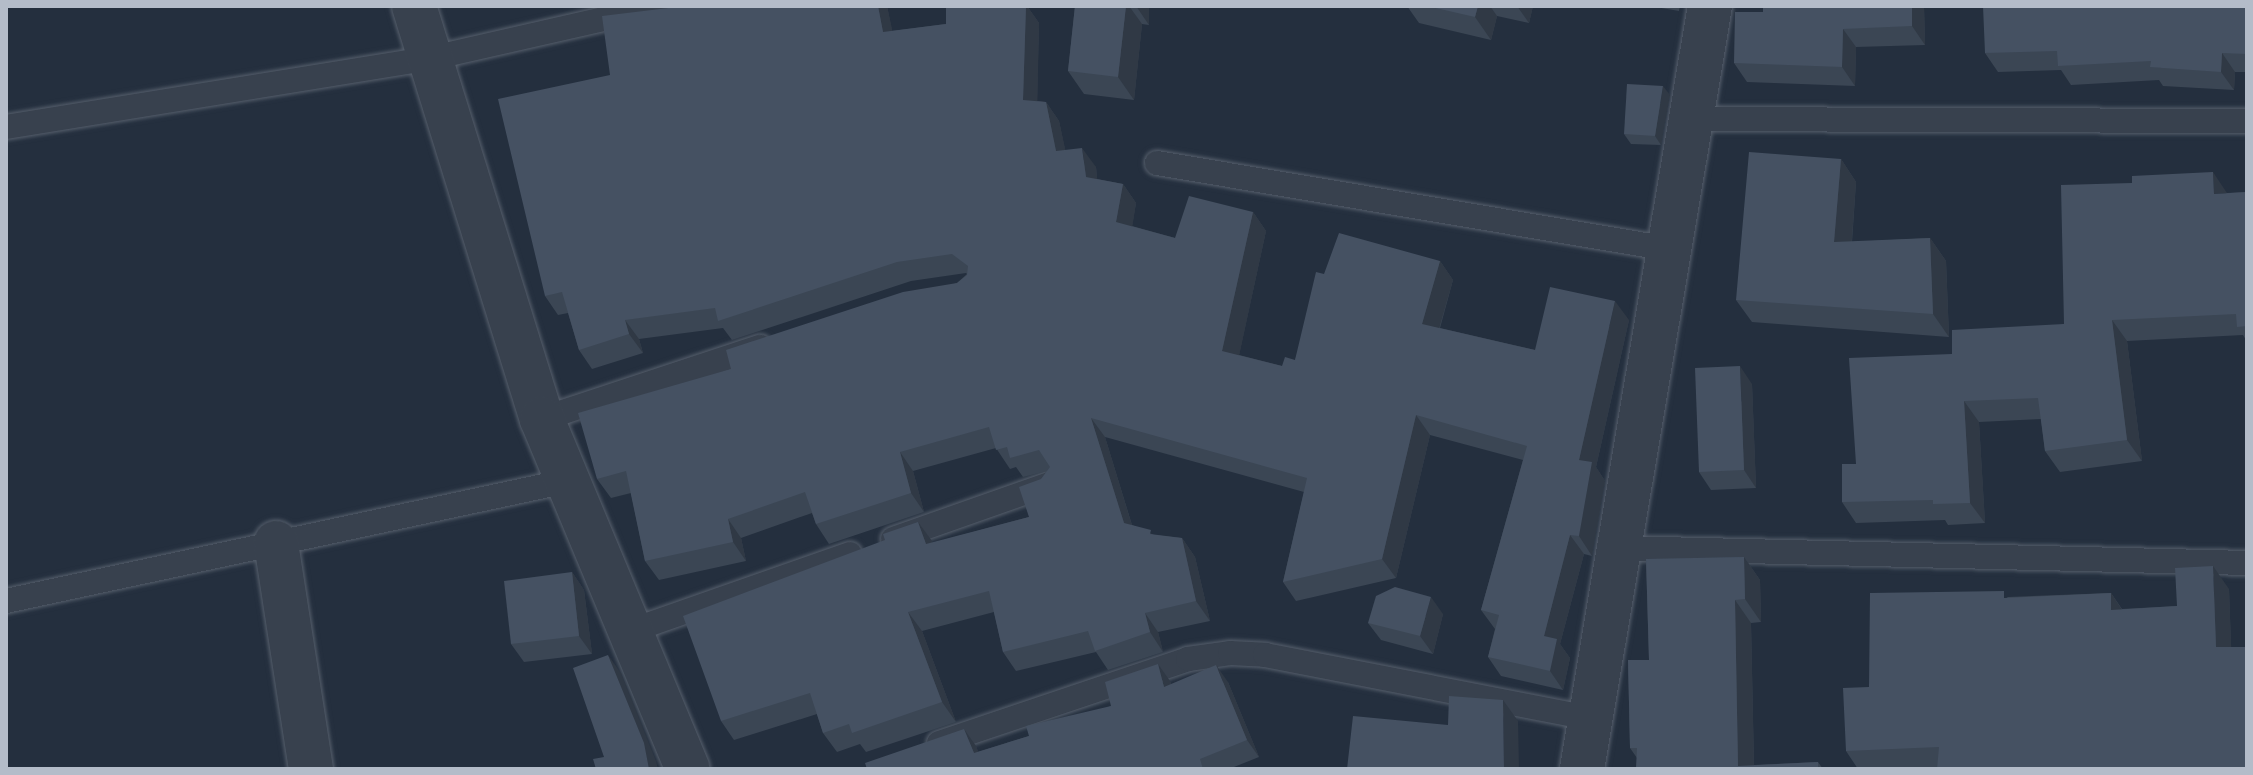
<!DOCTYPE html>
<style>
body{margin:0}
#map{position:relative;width:2253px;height:775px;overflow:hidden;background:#242f3e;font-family:"Open Sans",sans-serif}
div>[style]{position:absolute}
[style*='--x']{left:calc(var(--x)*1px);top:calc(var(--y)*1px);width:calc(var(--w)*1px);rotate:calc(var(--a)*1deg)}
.roads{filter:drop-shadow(0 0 2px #565f6c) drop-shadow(0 0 2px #565f6c)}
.service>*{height:24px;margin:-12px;padding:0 12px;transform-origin:12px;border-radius:12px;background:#38414e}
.minor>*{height:44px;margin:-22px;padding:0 22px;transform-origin:22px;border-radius:22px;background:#38414e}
.wall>*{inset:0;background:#3b4654}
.shaded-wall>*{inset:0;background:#303945}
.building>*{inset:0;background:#455162}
span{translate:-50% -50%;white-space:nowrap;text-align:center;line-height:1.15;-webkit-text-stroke:6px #1d2633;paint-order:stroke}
.frame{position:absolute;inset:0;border:8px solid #b4bcc9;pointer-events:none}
</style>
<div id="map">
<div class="roads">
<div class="service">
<i style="--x:1690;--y:119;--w:557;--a:0.21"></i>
<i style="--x:6;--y:127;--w:432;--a:-9.2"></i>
<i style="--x:432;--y:58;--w:234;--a:-12.8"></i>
<i style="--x:1157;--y:163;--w:519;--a:9.53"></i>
<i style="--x:542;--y:419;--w:230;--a:-18.3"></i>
<i style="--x:893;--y:539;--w:165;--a:-19.4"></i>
<i style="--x:1617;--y:548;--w:630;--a:1.36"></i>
<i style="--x:6;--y:601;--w:574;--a:-12.07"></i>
<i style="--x:630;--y:631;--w:233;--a:-19.3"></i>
<i style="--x:939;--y:743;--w:263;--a:-18.6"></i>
<i style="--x:1188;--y:659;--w:42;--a:-8.1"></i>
<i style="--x:1230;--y:653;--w:35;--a:3"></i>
<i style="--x:1265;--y:655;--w:329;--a:11"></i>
</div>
<div class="minor">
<i style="--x:414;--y:6;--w:432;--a:72.8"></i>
<i style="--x:542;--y:419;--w:379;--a:67.4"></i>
<i style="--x:276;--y:543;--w:229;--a:81.2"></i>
<i style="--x:1582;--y:769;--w:774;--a:-80.48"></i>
</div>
</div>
<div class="wall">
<i style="clip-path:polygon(685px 6px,887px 6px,892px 31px,946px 24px,946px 6px,1027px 6px,1039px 23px,1037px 101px,1046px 102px,1059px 121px,1065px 150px,1096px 167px,1097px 179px,1123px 184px,1136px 203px,1132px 226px,1175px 238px,1253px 212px,1266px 231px,1239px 355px,1282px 366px,1295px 360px,1324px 274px,1440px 261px,1453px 280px,1440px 328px,1535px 350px,1629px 320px,1596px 467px,1605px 481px,1592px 556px,1584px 554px,1560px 644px,1570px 658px,1563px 690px,1501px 676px,1488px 657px,1495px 629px,1481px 610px,1523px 460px,1430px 435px,1396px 578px,1296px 601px,1283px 582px,1304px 492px,1105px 437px,1132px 525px,1154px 535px,1182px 538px,1195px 557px,1210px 621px,1158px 632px,1163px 652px,1108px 670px,1096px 652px,1016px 671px,1003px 652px,994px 612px,922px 631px,956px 722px,866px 752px,860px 744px,837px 752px,823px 733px,817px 714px,734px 740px,721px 721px,932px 541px,932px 543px,1029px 517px,1041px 479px,1047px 471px,1023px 477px,1016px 467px,1010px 469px,996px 448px,913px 471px,924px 512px,829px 544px,816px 524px,812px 513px,741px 538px,746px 561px,659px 580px,645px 561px,631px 493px,611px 498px,597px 479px,731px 369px,957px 283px,967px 274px,966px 273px,911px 281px,732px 340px,723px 328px,639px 339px,643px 353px,592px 369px,579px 350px,568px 313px,558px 315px,545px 296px,610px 75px)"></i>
<i style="clip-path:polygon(1075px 6px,1149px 6px,1149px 25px,1142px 24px,1134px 100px,1084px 94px,1068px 71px)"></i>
<i style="clip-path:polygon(1407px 6px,1533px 6px,1529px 23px,1497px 16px,1491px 40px,1419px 23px)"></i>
<i style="clip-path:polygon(1650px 6px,1680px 6px,1679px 11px)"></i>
<i style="clip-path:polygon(1763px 6px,1924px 6px,1925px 45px,1856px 47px,1855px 86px,1747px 82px,1734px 63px,1763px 12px)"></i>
<i style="clip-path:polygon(2247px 6px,2247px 72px,2235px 72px,2234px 90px,2163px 86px,2159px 80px,2071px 85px,2061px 70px,1998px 72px,1985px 53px,2235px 7px)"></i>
<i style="clip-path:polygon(1670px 95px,1661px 145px,1631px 144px,1624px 134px)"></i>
<i style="clip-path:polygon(1841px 159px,1856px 182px,1852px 242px,1930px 238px,1946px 261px,1949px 337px,1752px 322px,1736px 300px)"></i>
<i style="clip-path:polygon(2247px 192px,2247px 342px,2243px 335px,2127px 341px,2142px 461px,2060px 472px,2045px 451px,2041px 419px,1979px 422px,1985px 523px,1948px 525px,1945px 520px,1856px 523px,1842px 502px,1856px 464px,1952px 354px,2064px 324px,2227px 193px)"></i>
<i style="clip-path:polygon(1752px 384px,1756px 488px,1711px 490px,1699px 472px)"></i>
<i style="clip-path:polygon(1744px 557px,1760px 580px,1761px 622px,1751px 623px,1754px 765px,1818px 762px,1823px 769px,1636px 769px,1637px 758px,1630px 748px,1628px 660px,1649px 660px,1646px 559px)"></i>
<i style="clip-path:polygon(572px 572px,584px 590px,592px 654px,524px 662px,511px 644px)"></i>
<i style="clip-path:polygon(2229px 589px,2231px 647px,2247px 769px,1858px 769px,1846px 751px,1869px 687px,2008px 597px,2111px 593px,2122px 609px,2177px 606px)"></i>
<i style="clip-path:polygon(1443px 614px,1433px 654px,1381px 640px,1368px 623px)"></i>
<i style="clip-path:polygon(1170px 681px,1171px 684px,1228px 682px,1259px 757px,1229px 769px,867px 769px,976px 746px,978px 752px,1029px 736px,1111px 706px)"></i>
</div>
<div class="shaded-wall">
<i style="clip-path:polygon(878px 6px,887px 6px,897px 52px,883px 32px)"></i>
<i style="clip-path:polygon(1026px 6px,1027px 6px,1039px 23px,1037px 120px,1023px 100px)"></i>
<i style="clip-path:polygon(1126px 6px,1129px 6px,1142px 24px,1134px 100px,1118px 77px)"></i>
<i style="clip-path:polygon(1136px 6px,1149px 6px,1149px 25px)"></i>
<i style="clip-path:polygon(1478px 6px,1490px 6px,1497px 16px,1491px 40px,1475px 17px)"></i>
<i style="clip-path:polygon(1517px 6px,1533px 6px,1529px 23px)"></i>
<i style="clip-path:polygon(1912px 6px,1924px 6px,1925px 45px,1912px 26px)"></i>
<i style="clip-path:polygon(1843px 29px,1856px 47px,1855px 86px,1842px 67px)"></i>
<i style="clip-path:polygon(2222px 53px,2235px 72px,2234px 90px,2221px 72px)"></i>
<i style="clip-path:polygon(1663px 86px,1670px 95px,1661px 145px,1655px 136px)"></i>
<i style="clip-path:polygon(1046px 102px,1059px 121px,1070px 171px,1056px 151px)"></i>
<i style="clip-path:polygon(1082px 148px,1096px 167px,1099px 196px,1086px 177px)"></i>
<i style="clip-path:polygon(1841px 159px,1856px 182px,1850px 265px,1834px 242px)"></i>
<i style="clip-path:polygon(2213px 172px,2227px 193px,2214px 194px)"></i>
<i style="clip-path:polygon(1123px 184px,1136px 203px,1130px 241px,1116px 222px)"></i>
<i style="clip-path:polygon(1253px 212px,1266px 231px,1236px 370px,1222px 351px)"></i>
<i style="clip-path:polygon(1930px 238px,1946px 261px,1949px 337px,1933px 314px)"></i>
<i style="clip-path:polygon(1440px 261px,1453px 280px,1435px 343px,1422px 324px)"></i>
<i style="clip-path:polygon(1615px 301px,1629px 320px,1596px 467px,1605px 481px,1592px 556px,1579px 536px,1579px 460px)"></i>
<i style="clip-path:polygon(625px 320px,639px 339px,643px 353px,629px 334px)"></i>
<i style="clip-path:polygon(2112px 320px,2127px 341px,2142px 461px,2127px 440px)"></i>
<i style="clip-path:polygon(1740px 366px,1752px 384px,1756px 488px,1744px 470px)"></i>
<i style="clip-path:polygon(1964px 401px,1979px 422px,1985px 523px,1970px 503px)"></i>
<i style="clip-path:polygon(1416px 415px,1430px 435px,1396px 578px,1382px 559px)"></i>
<i style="clip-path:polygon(1091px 418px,1105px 437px,1137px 542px,1124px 523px)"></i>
<i style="clip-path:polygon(900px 452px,913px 471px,924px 512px,911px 493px)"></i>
<i style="clip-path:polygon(728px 519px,741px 538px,746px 561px,733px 542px)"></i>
<i style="clip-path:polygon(918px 522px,932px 541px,939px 563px,926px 544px)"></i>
<i style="clip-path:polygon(1570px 535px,1584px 554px,1560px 644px,1570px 658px,1563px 690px,1550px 671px,1544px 636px)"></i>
<i style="clip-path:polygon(1182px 538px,1195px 557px,1210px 621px,1196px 601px)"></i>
<i style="clip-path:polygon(1744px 557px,1760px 580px,1761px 622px,1745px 599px)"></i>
<i style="clip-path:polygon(2213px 566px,2229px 589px,2232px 669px,2216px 647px)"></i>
<i style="clip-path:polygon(572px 572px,584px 590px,592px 654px,579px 636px)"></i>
<i style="clip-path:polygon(2111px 593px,2126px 616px,2111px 610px)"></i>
<i style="clip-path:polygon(1431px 597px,1443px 614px,1433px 654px,1420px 636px)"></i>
<i style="clip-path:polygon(1735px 600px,1751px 623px,1754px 769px,1738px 766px)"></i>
<i style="clip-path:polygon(908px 612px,922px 631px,956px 722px,942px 702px)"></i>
<i style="clip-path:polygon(1145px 613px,1158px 632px,1163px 652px,1150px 632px)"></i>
<i style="clip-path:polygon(608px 655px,621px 673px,656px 761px,658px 769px,649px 769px)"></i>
<i style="clip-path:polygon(1158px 664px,1170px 681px,1176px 704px,1164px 687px)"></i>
<i style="clip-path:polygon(1216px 665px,1228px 682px,1259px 757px,1247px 740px)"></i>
<i style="clip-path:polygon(1503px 700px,1518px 721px,1519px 769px,1504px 769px)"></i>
<i style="clip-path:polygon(964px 729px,976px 746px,985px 769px,974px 753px)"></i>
</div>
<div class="building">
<i style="clip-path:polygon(685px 6px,878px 6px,883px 32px,946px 24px,946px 6px,1026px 6px,1023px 100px,1046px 102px,1056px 151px,1082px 148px,1086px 177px,1123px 184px,1116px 222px,1175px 238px,1189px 196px,1253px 212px,1222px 351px,1282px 366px,1285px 357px,1295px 360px,1316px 272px,1324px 274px,1339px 233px,1440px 261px,1422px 324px,1535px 350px,1550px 287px,1615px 301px,1579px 460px,1592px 462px,1579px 536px,1570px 535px,1544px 636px,1557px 639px,1550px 671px,1488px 657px,1499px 615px,1481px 610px,1527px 446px,1416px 415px,1382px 559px,1283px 582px,1307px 478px,1091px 418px,1124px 523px,1151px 530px,1150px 534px,1182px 538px,1196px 601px,1145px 613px,1150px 632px,1095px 651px,1088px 631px,1003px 652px,989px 591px,908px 612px,942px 702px,852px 733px,849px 724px,823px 733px,810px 693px,721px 721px,683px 616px,885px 540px,883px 534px,918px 522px,926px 544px,1029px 517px,1019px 487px,1041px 479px,1050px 467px,1039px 450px,1010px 458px,1007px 447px,996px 450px,989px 427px,900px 452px,911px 493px,816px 524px,805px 492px,728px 519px,733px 542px,645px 561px,626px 471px,597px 479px,578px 413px,731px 369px,726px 350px,903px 292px,957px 283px,967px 275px,968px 266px,952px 254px,897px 262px,718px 321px,715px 308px,625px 320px,629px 334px,579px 350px,562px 292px,545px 296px,498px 99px,610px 75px,602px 16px)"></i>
<i style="clip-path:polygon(1075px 6px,1126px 6px,1118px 77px,1068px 71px)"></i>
<i style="clip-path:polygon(1427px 6px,1478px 6px,1475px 17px)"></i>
<i style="clip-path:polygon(1763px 6px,1912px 6px,1912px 26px,1843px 29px,1842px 67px,1734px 63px,1735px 12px,1763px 12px)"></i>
<i style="clip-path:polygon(1983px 6px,2247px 6px,2247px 54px,2222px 53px,2221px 72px,2150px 67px,2151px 61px,2058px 66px,2057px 51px,1985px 53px)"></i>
<i style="clip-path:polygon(1627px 84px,1663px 86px,1655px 136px,1624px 134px)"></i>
<i style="clip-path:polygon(1749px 152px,1841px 159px,1834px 242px,1930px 238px,1933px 314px,1736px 300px)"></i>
<i style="clip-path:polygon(2213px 172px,2214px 194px,2247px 192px,2247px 326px,2237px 327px,2236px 314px,2112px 320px,2127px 440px,2045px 451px,2038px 398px,1964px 401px,1970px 503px,1933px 504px,1933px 500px,1842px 502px,1842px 464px,1856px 464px,1849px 358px,1952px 354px,1952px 330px,2064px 324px,2061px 185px,2132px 183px,2132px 176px)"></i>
<i style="clip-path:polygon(1740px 366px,1744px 470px,1699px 472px,1695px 368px)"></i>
<i style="clip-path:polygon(1744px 557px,1745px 599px,1735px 600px,1738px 766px,1818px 762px,1818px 769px,1636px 769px,1637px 748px,1630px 748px,1628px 660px,1649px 660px,1646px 559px)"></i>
<i style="clip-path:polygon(2213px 566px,2216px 647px,2247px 647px,2247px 769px,1937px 769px,1939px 747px,1846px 751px,1843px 688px,1869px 687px,1870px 593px,2004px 591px,2004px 598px,2111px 593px,2111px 610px,2177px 606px,2175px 568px)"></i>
<i style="clip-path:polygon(572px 572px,579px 636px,511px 644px,504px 581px)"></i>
<i style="clip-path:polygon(1395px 587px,1431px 597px,1420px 636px,1368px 623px,1376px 596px)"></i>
<i style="clip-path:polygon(608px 655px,644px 743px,649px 769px,596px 769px,593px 759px,604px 757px,573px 668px)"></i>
<i style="clip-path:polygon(1158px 664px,1164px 687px,1216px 665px,1247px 740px,1200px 759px,1203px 769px,867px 769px,865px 763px,964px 729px,974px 753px,1029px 736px,1026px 726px,1111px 706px,1105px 682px)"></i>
<i style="clip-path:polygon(1449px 696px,1503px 700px,1504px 769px,1347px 769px,1353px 716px,1448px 725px)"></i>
</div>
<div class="frame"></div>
</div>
